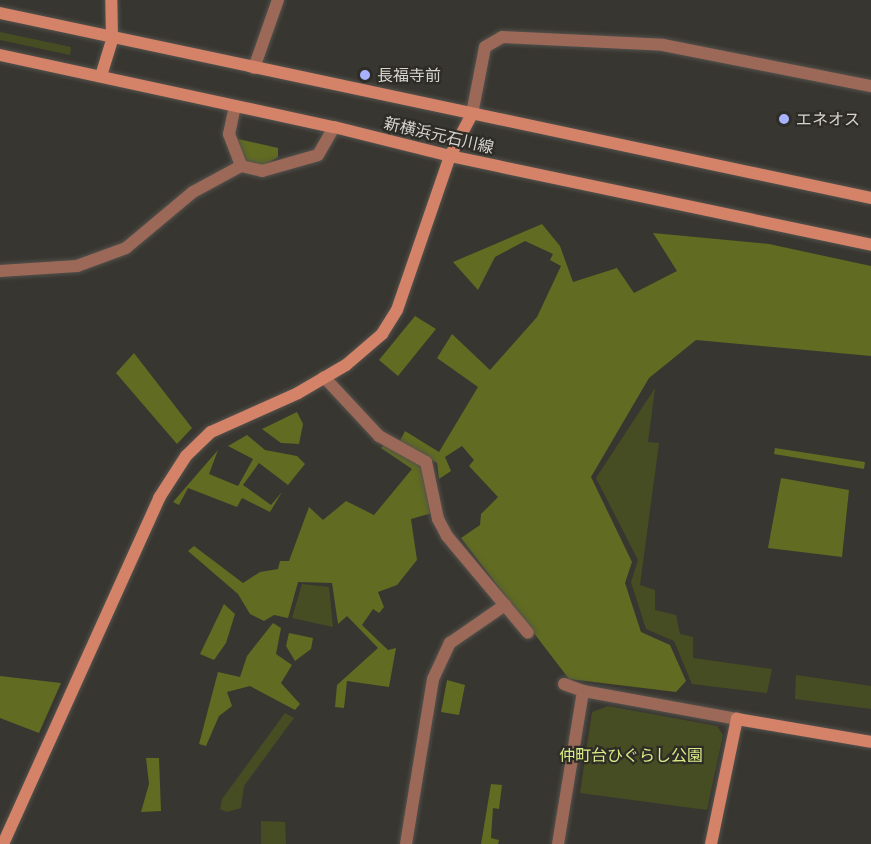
<!DOCTYPE html>
<meta charset="utf-8">
<style>
body{margin:0}
#map{position:relative;width:871px;height:844px;overflow:hidden;background:#383630;font-family:"PT Sans Narrow","Noto Sans JP",sans-serif}
div>[style]{position:absolute}
[style*='--x']{left:calc(var(--x)*1px);top:calc(var(--y)*1px);width:calc(var(--w)*1px);rotate:calc(var(--a)*1deg)}
.green>*{inset:0;background:#474d23}
.forest>*{inset:0;background:#616b21}
.roads{filter:drop-shadow(0 0 2px #54524d) drop-shadow(0 0 2px #54524d)}
.street>*{height:12px;margin:-6px;padding:0 6px;transform-origin:6px;border-radius:6px;background:#9c6958}
.secondary>*{height:12px;margin:-6px;padding:0 6px;transform-origin:6px;border-radius:6px;background:#d48369}
.dots>*{width:16px;height:16px;translate:-50% -50%;box-sizing:border-box;border:3px solid #2e2c26;border-radius:50%}
span{translate:-50% -50%;white-space:nowrap;text-align:center;line-height:1.15;-webkit-text-stroke:4.5px #2e2c26;paint-order:stroke}
.poi-label{font-size:16px;color:#d6d4d0}
.left{translate:0 -50%;text-align:left}
.street-label{font-size:16px;color:#d6d4d0}
.park-label{font-size:16px;color:#dbec86}
</style>
<div id="map">
<div class="green">
<i style="clip-path:polygon(0 32px,71px 47px,70px 55px,0 40px)"></i>
<i style="clip-path:polygon(655px 388px,648px 442px,659px 443px,640px 585px,655px 590px,655px 610px,676px 615px,680px 634px,693px 637px,693px 658px,772px 669px,767px 693px,692px 684px,674px 641px,646px 629px,631px 582px,638px 560px,596px 478px)"></i>
<i style="clip-path:polygon(302px 584px,329px 587px,333px 627px,292px 618px)"></i>
<i style="clip-path:polygon(796px 675px,871px 686px,871px 709px,795px 699px)"></i>
<i style="clip-path:polygon(608px 706px,717px 726px,723px 735px,707px 810px,580px 793px,592px 712px)"></i>
<i style="clip-path:polygon(285px 713px,294px 718px,244px 786px,241px 808px,227px 812px,220px 809px,222px 799px)"></i>
<i style="clip-path:polygon(261px 821px,285px 822px,286px 844px,261px 844px)"></i>
</div>
<div class="forest">
<i style="clip-path:polygon(238px 139px,278px 148px,278px 157px,263px 166px,244px 163px)"></i>
<i style="clip-path:polygon(542px 224px,560px 246px,573px 282px,617px 268px,634px 293px,677px 271px,653px 233px,769px 244px,871px 266px,871px 356px,696px 340px,649px 378px,591px 477px,632px 562px,625px 583px,641px 632px,670px 645px,686px 681px,676px 692px,569px 679px,461px 538px,480px 525px,481px 514px,498px 497px,469px 466px,474px 460px,462px 446px,445px 457px,451px 471px,439px 479px,437px 463px,400px 441px,405px 431px,439px 452px,478px 387px,437px 358px,452px 334px,490px 370px,537px 317px,561px 266px,550px 260px,553px 254px,525px 241px,495px 257px,478px 290px,453px 262px)"></i>
<i style="clip-path:polygon(415px 316px,436px 329px,398px 376px,379px 360px)"></i>
<i style="clip-path:polygon(134px 353px,192px 428px,177px 444px,116px 373px)"></i>
<i style="clip-path:polygon(297px 412px,303px 424px,299px 444px,281px 443px,262px 429px)"></i>
<i style="clip-path:polygon(247px 435px,265px 450px,297px 456px,305px 464px,288px 485px,259px 463px,243px 485px,271px 505px,282px 492px,270px 512px,242px 498px,237px 507px,188px 488px,179px 505px,173px 502px,218px 450px,209px 474px,238px 486px,253px 459px,228px 446px)"></i>
<i style="clip-path:polygon(386px 443px,423px 463px,432px 513px,411px 519px,417px 560px,397px 585px,378px 592px,384px 607px,379px 613px,373px 609px,362px 625px,388px 650px,396px 648px,389px 687px,347px 681px,344px 708px,335px 707px,337px 685px,378px 648px,347px 616px,338px 624px,332px 583px,298px 582px,288px 618px,274px 615px,264px 621px,250px 614px,238px 594px,188px 551px,194px 546px,243px 583px,260px 572px,278px 569px,280px 561px,289px 561px,309px 507px,323px 520px,346px 501px,374px 515px,412px 469px,381px 448px)"></i>
<i style="clip-path:polygon(775px 448px,865px 462px,864px 469px,774px 454px)"></i>
<i style="clip-path:polygon(781px 478px,849px 490px,842px 557px,768px 548px)"></i>
<i style="clip-path:polygon(224px 604px,235px 614px,226px 643px,214px 660px,200px 654px)"></i>
<i style="clip-path:polygon(273px 623px,281px 628px,276px 654px,292px 665px,281px 683px,300px 704px,295px 710px,250px 686px,227px 692px,232px 706px,219px 716px,206px 746px,199px 744px,218px 672px,240px 677px,247px 656px)"></i>
<i style="clip-path:polygon(289px 633px,313px 638px,311px 649px,295px 661px,286px 646px)"></i>
<i style="clip-path:polygon(0 676px,61px 683px,39px 733px,0 718px)"></i>
<i style="clip-path:polygon(447px 680px,465px 685px,459px 715px,441px 712px)"></i>
<i style="clip-path:polygon(146px 758px,159px 758px,161px 811px,141px 812px,149px 784px)"></i>
<i style="clip-path:polygon(491px 784px,502px 785px,499px 809px,493px 808px,491px 838px,499px 840px,498px 844px,481px 844px)"></i>
</div>
<div class="roads">
<div class="street">
<i style="--x:254;--y:68;--w:72;--a:-70.6"></i>
<i style="--x:235;--y:106;--w:29;--a:102"></i>
<i style="--x:229;--y:134;--w:34;--a:69"></i>
<i style="--x:472;--y:114;--w:68;--a:-79"></i>
<i style="--x:485;--y:47;--w:20;--a:-30"></i>
<i style="--x:502;--y:37;--w:161;--a:2.8"></i>
<i style="--x:663;--y:45;--w:212;--a:11.2"></i>
<i style="--x:0;--y:271;--w:77;--a:-3.7"></i>
<i style="--x:77;--y:266;--w:52;--a:-20.2"></i>
<i style="--x:126;--y:248;--w:87;--a:-39.9"></i>
<i style="--x:193;--y:192;--w:55;--a:-28.4"></i>
<i style="--x:241;--y:166;--w:22;--a:13"></i>
<i style="--x:262;--y:171;--w:58;--a:-15.9"></i>
<i style="--x:318;--y:155;--w:32;--a:-60"></i>
<i style="--x:324;--y:377;--w:81;--a:47"></i>
<i style="--x:379;--y:436;--w:54;--a:29"></i>
<i style="--x:426;--y:462;--w:58;--a:78.1"></i>
<i style="--x:438;--y:519;--w:19;--a:62"></i>
<i style="--x:447;--y:536;--w:126;--a:50.1"></i>
<i style="--x:564;--y:684;--w:20;--a:20"></i>
<i style="--x:406;--y:844;--w:167;--a:-80.7"></i>
<i style="--x:433;--y:679;--w:40;--a:-65"></i>
<i style="--x:450;--y:643;--w:67;--a:-34.6"></i>
<i style="--x:558;--y:844;--w:155;--a:-80.7"></i>
<i style="--x:583;--y:691;--w:157;--a:10.3"></i>
</div>
<div class="secondary">
<i style="--x:0;--y:13;--w:890;--a:11.99"></i>
<i style="--x:0;--y:55;--w:342;--a:12.2"></i>
<i style="--x:334;--y:127;--w:120;--a:14"></i>
<i style="--x:450;--y:156;--w:430;--a:11.9"></i>
<i style="--x:101;--y:76;--w:39;--a:-73"></i>
<i style="--x:112;--y:39;--w:39;--a:-91"></i>
<i style="--x:3;--y:844;--w:380;--a:-65.7"></i>
<i style="--x:159;--y:498;--w:50;--a:-57.3"></i>
<i style="--x:186;--y:456;--w:35;--a:-44"></i>
<i style="--x:211;--y:432;--w:95;--a:-24.1"></i>
<i style="--x:298;--y:393;--w:56;--a:-30.3"></i>
<i style="--x:346;--y:365;--w:48;--a:-40.7"></i>
<i style="--x:382;--y:334;--w:28;--a:-58"></i>
<i style="--x:397;--y:310;--w:163;--a:-71"></i>
<i style="--x:450;--y:156;--w:47;--a:-62.4"></i>
<i style="--x:711;--y:844;--w:128;--a:-78.3"></i>
<i style="--x:737;--y:719;--w:136;--a:9.7"></i>
</div>
</div>
<div class="dots">
<i style="left:365px;top:75px;background:#a7b1fc"></i>
<i style="left:784px;top:119px;background:#a7b1fc"></i>
</div>
<div class="poi-label">
<span class="left" style="left:377px;top:75px">長福寺前</span>
<span class="left" style="left:796px;top:119px">エネオス</span>
</div>
<div class="street-label">
<span style="left:439px;top:135px;rotate:13deg">新横浜元石川線</span>
</div>
<div class="park-label">
<span style="left:631px;top:755px">仲町台ひぐらし公園</span>
</div>
</div>
